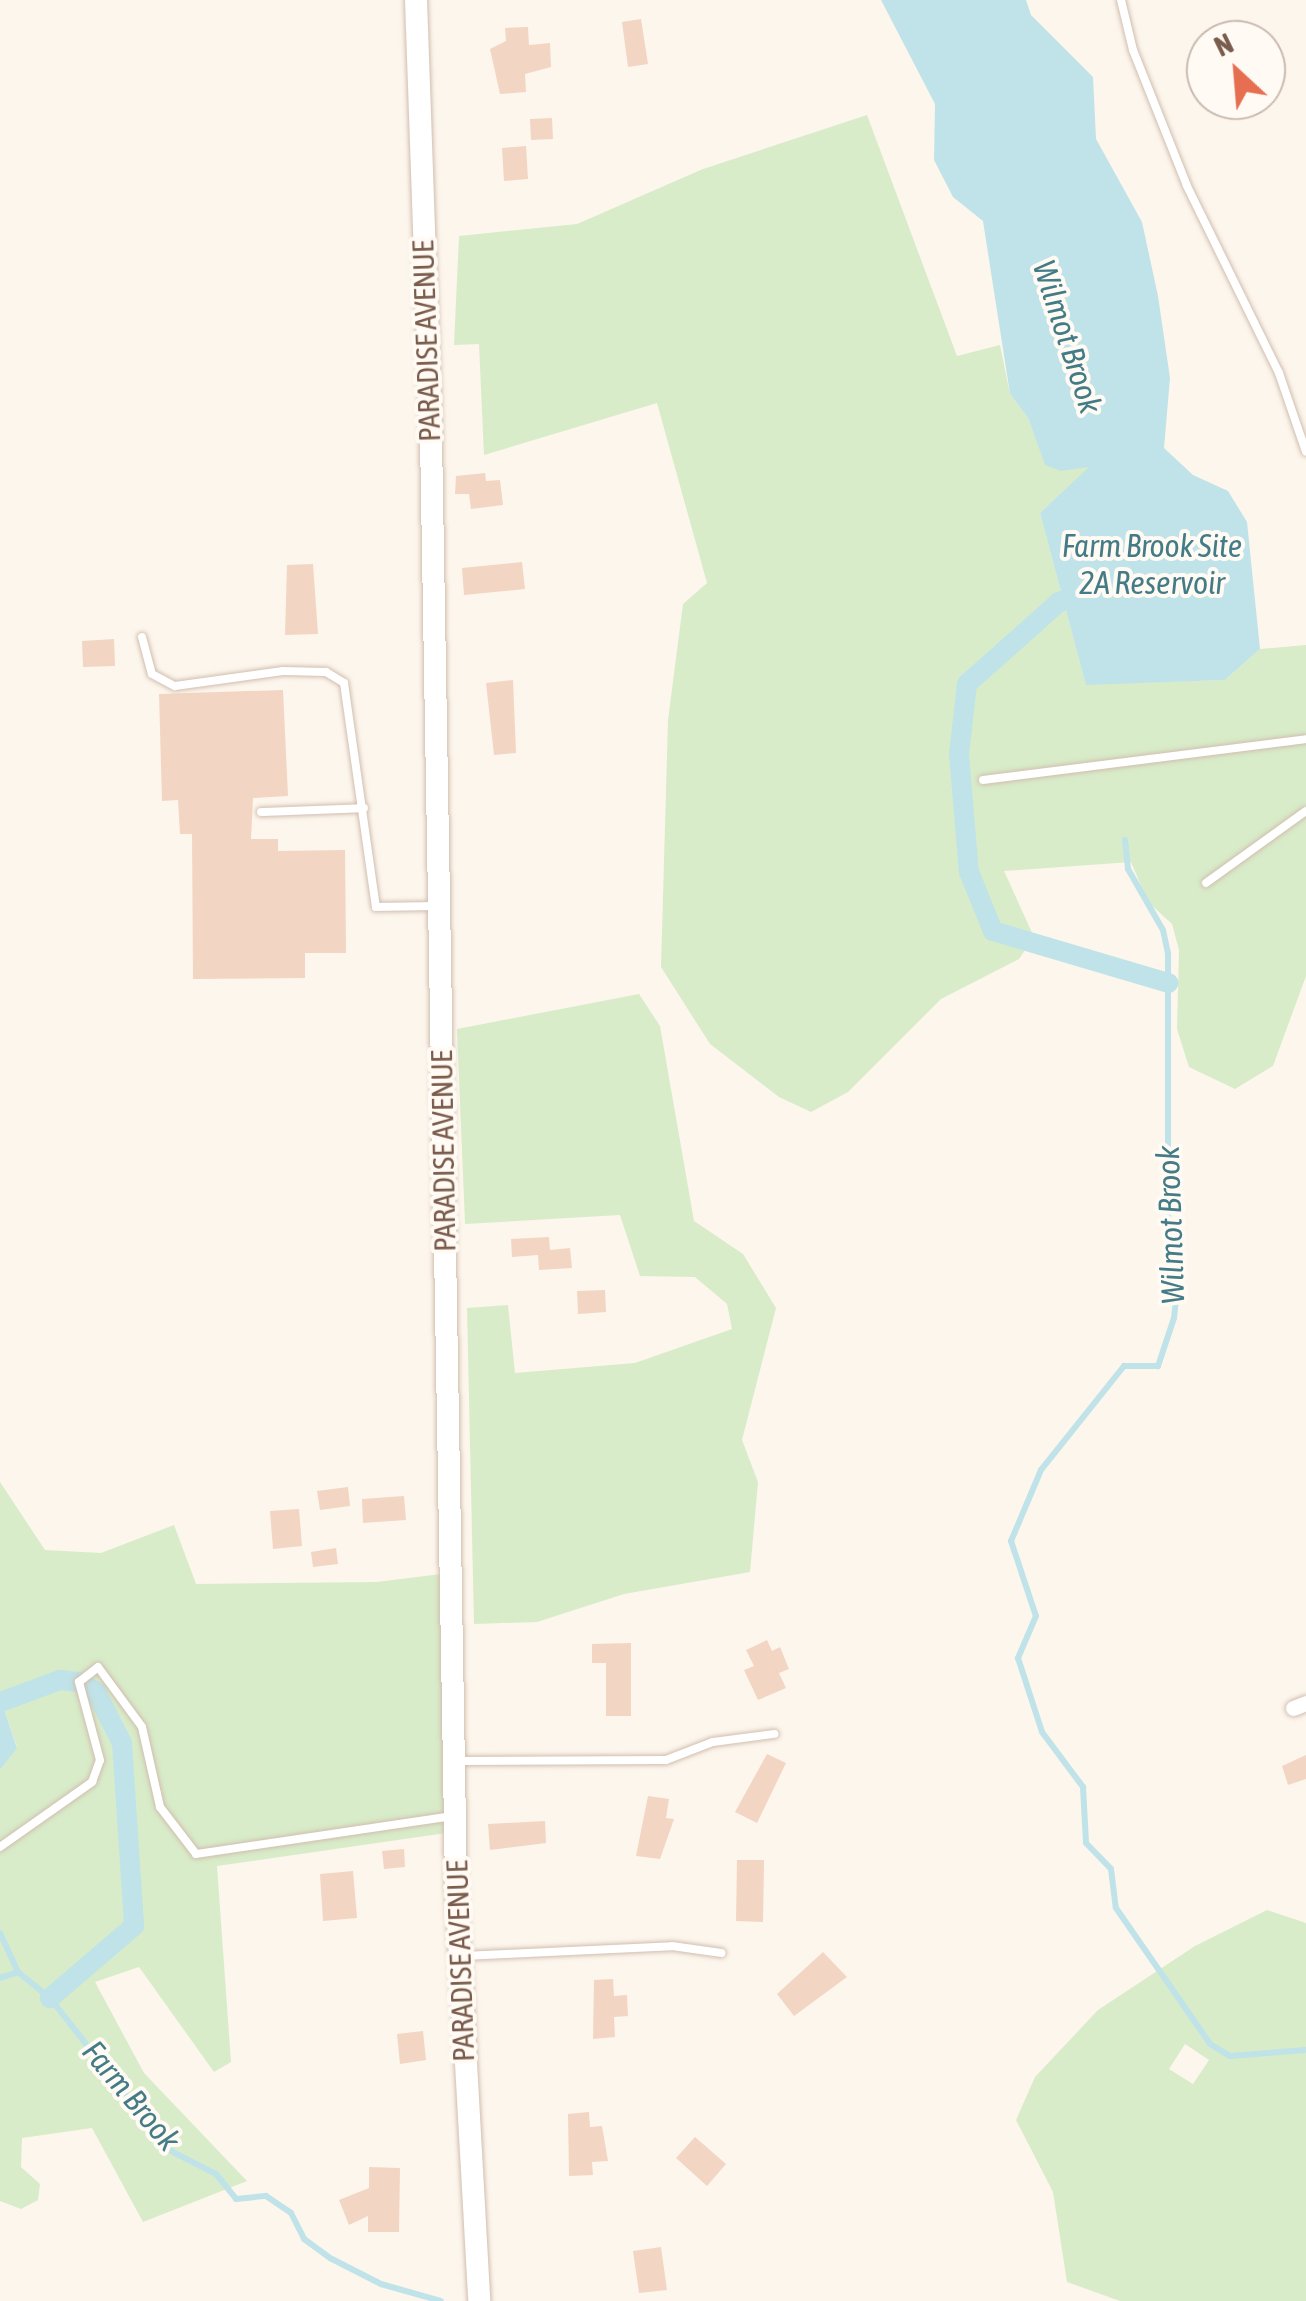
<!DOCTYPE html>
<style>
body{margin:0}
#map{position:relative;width:1306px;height:2301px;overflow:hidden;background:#fdf6ec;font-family:"Asap Condensed",sans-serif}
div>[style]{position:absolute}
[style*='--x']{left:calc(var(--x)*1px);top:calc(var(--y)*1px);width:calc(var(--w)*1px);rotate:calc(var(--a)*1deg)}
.green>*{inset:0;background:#d8ecc9}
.water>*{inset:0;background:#bfe3e8}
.stream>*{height:6px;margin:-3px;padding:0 3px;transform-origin:3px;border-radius:3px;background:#bfe3e8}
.canal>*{height:20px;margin:-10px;padding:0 10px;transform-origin:10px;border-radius:10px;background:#bfe3e8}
.building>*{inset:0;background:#f3d5c3}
.roads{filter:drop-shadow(0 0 2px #d1beb0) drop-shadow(0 0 2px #d1beb0)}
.lane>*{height:8px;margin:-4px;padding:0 4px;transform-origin:4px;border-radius:4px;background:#fff}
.street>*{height:15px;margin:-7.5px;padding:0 7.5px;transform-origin:7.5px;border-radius:7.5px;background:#fff}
.secondary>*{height:22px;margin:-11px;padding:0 11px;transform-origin:11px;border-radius:11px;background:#fff}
span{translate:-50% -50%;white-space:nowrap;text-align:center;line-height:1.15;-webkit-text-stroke:8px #fffaf3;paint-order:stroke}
.street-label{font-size:30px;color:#7a5c4d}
.water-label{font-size:32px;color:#437c86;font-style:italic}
.north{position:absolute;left:1186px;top:20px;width:100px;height:100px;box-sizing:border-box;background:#fffaf3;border:2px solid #cabbb1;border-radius:50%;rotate:334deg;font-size:28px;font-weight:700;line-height:40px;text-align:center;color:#7a5c4d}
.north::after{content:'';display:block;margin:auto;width:35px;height:45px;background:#e76f51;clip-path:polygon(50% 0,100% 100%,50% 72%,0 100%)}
</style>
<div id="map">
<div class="green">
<i style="clip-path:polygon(867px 115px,957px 356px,1000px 345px,1010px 394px,1028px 418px,1045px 464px,1092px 466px,1040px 513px,1086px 684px,1225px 680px,1260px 649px,1306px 645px,1306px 976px,1273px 1066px,1235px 1089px,1189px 1067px,1177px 1029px,1179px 950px,1172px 924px,1148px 902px,1131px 862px,1004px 871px,1034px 937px,1019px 959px,941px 999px,848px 1092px,811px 1112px,779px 1097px,710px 1044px,661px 967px,668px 720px,683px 604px,707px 583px,657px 403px,484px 455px,479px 344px,454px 345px,459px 236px,577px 224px,703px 169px)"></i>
<i style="clip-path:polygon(639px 994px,660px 1026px,694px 1221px,743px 1254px,776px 1308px,742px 1440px,758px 1482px,750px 1572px,624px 1594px,537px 1622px,474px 1624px,467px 1308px,508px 1305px,515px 1373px,635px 1363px,732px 1329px,727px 1304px,695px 1277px,640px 1276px,620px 1215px,465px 1224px,457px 1029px)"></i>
<i style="clip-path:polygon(0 1482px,45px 1550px,101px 1553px,174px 1525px,196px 1584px,377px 1582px,441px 1574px,446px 1833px,217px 1866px,231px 2062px,214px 2072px,139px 1967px,95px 1982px,144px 2073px,247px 2181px,143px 2222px,92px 2128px,22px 2138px,21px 2167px,40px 2184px,38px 2200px,21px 2209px,0 2201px,0 1770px,17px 1747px,0 1697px)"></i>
<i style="clip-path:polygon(evenodd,1267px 1910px,1306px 1923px,1306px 2301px,1120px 2301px,1067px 2282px,1053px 2192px,1016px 2120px,1035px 2077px,1098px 2010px,1195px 1946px,1267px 1910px,1185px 2044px,1209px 2060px,1193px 2084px,1169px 2069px,1185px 2044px)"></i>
</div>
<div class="water">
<i style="clip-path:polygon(881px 0,1026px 0,1031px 15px,1093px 77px,1096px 139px,1142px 222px,1158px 296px,1170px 378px,1164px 448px,1193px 475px,1228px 491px,1247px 522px,1260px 649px,1225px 680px,1086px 685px,1040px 513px,1089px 467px,1061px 471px,1045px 465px,1028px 418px,1010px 394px,983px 221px,953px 197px,934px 160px,935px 104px)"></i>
<i style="clip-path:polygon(0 1697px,17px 1748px,0 1770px)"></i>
</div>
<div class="stream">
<i style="--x:1125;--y:840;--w:29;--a:84"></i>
<i style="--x:1128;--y:869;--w:70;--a:60.2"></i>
<i style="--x:1163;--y:930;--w:25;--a:78"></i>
<i style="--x:1168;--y:954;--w:263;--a:90"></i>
<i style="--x:1168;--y:1217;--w:55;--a:78.5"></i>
<i style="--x:1179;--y:1271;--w:47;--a:96.1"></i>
<i style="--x:1174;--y:1318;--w:51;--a:108.4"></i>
<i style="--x:1158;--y:1366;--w:34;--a:180"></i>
<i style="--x:1124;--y:1366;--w:133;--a:128.6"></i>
<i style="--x:1041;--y:1470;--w:77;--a:112.9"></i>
<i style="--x:1011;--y:1541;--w:79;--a:71.6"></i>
<i style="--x:1036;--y:1616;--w:46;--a:113.2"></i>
<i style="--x:1018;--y:1658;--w:78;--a:72"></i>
<i style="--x:1042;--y:1732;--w:69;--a:53.3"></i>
<i style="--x:1083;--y:1787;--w:56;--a:86.9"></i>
<i style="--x:1086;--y:1843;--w:36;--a:46"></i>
<i style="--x:1111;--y:1869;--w:39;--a:83"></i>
<i style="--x:1116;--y:1908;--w:165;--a:55.3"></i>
<i style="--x:1210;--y:2044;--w:23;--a:31"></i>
<i style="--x:1230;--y:2056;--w:76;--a:-4.5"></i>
<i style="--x:0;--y:1933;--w:43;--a:65.2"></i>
<i style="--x:18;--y:1972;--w:41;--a:39.1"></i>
<i style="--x:50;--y:1998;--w:193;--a:51.9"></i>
<i style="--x:169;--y:2150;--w:53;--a:27.1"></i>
<i style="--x:216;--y:2174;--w:32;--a:51"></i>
<i style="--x:236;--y:2199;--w:30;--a:-6"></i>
<i style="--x:266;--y:2196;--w:30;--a:34"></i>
<i style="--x:291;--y:2213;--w:29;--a:63"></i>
<i style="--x:304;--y:2239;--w:34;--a:36"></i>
<i style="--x:332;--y:2259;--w:55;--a:27"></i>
<i style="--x:381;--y:2284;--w:62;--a:15.8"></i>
<i style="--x:0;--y:1978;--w:19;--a:-18"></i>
</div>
<div class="canal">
<i style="--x:1084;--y:593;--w:27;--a:160"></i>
<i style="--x:1059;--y:602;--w:123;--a:138.3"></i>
<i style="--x:967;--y:684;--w:70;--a:96.5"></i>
<i style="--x:959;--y:754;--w:118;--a:85.2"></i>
<i style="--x:969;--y:872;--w:64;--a:67.9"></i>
<i style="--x:993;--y:931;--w:183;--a:16.5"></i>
<i style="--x:3;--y:1701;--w:61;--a:-20.2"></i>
<i style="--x:60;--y:1680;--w:19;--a:6"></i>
<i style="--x:79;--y:1682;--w:20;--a:30"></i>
<i style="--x:96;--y:1692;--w:57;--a:63"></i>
<i style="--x:122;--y:1743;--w:183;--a:86.2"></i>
<i style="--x:134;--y:1926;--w:111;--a:139.4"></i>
</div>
<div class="building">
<i style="clip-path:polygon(641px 19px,648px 64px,628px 67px,622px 22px)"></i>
<i style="clip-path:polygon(528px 27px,529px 45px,550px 43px,551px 67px,525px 74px,526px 92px,500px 94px,490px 49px,506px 41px,505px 28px)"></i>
<i style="clip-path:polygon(552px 118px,553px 139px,531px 140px,530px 119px)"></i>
<i style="clip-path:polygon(526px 146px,528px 179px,504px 181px,502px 148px)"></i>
<i style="clip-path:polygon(485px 473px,486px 481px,500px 480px,503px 505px,471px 509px,469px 494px,455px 494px,456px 476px)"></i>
<i style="clip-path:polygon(522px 562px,525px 589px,464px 595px,462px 568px)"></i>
<i style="clip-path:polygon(313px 564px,318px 634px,285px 635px,287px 565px)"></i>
<i style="clip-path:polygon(114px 639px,115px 666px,83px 667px,82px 641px)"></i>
<i style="clip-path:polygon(513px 680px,516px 753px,494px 755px,486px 683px)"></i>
<i style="clip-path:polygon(283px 690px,288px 796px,253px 798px,251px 839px,278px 839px,278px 851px,345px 850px,346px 953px,305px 953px,305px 978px,193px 979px,192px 834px,180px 834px,178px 800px,162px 801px,159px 694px)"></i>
<i style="clip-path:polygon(549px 1237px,550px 1250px,570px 1248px,572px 1268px,539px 1270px,538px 1255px,512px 1257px,511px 1239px)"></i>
<i style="clip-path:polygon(605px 1290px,606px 1312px,578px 1314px,577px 1291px)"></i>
<i style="clip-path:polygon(348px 1487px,350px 1506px,320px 1510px,317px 1491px)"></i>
<i style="clip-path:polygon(404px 1496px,406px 1520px,363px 1523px,362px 1499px)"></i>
<i style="clip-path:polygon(299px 1509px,302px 1546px,273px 1549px,270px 1511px)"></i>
<i style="clip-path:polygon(336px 1548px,338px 1564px,313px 1567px,311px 1552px)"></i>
<i style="clip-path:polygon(767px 1640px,772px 1651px,780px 1647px,789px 1669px,779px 1673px,786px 1688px,758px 1700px,744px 1670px,754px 1666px,746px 1650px)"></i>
<i style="clip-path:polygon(631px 1643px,631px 1716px,606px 1716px,606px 1663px,592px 1663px,592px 1644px)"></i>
<i style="clip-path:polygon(767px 1754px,786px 1763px,757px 1823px,735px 1812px)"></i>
<i style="clip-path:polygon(1306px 1755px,1306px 1779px,1288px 1785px,1282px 1766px)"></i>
<i style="clip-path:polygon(648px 1796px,669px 1799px,666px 1818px,674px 1819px,660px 1859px,636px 1856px)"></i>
<i style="clip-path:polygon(545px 1821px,546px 1843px,490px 1850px,488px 1824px)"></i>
<i style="clip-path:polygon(404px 1849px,405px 1867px,384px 1869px,382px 1851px)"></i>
<i style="clip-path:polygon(737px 1860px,764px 1860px,763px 1922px,736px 1921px)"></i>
<i style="clip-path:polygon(353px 1871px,357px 1918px,323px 1921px,320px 1874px)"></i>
<i style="clip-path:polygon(823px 1952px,847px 1977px,794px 2016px,777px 1994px)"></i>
<i style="clip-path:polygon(613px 1979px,614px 1996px,627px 1995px,628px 2016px,614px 2017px,615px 2037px,593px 2039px,594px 1980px)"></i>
<i style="clip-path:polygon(423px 2031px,426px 2060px,400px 2064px,397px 2034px)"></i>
<i style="clip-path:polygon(589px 2112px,590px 2127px,602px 2126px,608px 2161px,592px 2162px,593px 2175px,569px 2176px,568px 2114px)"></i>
<i style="clip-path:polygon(695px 2137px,726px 2164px,707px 2186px,676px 2158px)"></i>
<i style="clip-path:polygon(369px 2167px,400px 2168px,399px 2232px,368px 2232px,368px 2216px,349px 2225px,339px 2200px,369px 2188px)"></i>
<i style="clip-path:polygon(661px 2247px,667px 2290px,639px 2293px,633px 2251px)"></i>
</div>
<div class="roads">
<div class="lane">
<i style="--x:1121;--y:0;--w:51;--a:76.5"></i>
<i style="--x:1133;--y:50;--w:146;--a:68.3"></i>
<i style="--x:1187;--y:186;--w:208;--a:63.8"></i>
<i style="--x:1279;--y:373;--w:83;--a:71.1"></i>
<i style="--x:142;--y:637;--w:38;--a:75"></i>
<i style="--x:152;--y:674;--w:26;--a:28"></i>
<i style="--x:175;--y:686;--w:109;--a:-7.9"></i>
<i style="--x:283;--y:671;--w:43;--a:1.3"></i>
<i style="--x:326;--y:672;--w:21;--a:31"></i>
<i style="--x:344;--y:683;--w:226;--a:81.9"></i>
<i style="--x:376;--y:907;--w:58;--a:-1"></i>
<i style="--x:983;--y:780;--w:326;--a:-7.2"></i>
<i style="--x:261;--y:812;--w:103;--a:-2.2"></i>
<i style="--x:1206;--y:883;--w:123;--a:-35.8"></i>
<i style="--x:458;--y:1761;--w:208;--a:-0.3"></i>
<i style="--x:666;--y:1760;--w:50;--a:-21"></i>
<i style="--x:713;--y:1742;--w:62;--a:-7.5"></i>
<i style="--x:0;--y:1847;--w:113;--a:-35.2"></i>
<i style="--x:92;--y:1782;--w:23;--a:-70"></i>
<i style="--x:100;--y:1760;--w:81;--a:-105.1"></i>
<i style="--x:79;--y:1682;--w:24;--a:-38"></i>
<i style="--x:98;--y:1667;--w:74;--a:53.7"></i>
<i style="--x:142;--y:1727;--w:82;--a:77.3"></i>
<i style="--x:160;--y:1807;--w:59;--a:52.5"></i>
<i style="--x:196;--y:1854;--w:259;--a:-8.4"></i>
<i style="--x:463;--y:1956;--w:209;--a:-2.7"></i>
<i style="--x:672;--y:1946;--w:50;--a:8"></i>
</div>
<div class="street">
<i style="--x:1293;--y:1708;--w:14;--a:-21"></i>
</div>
<div class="secondary">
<i style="--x:416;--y:0;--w:437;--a:88"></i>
<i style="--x:431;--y:437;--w:1447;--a:89.01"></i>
<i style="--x:456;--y:1884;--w:418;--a:86.8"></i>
</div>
</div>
<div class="street-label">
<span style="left:426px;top:341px;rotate:-92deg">PARADISE AVENUE</span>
<span style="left:443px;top:1151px;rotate:-91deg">PARADISE AVENUE</span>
<span style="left:460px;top:1961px;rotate:-92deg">PARADISE AVENUE</span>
</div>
<div class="water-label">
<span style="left:1067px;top:337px;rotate:72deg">Wilmot Brook</span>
<span style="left:1152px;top:565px">Farm Brook Site<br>2A Reservoir</span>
<span style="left:1171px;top:1225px;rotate:-92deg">Wilmot Brook</span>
<span style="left:131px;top:2096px;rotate:50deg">Farm Brook</span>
</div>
<div class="north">N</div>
</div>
